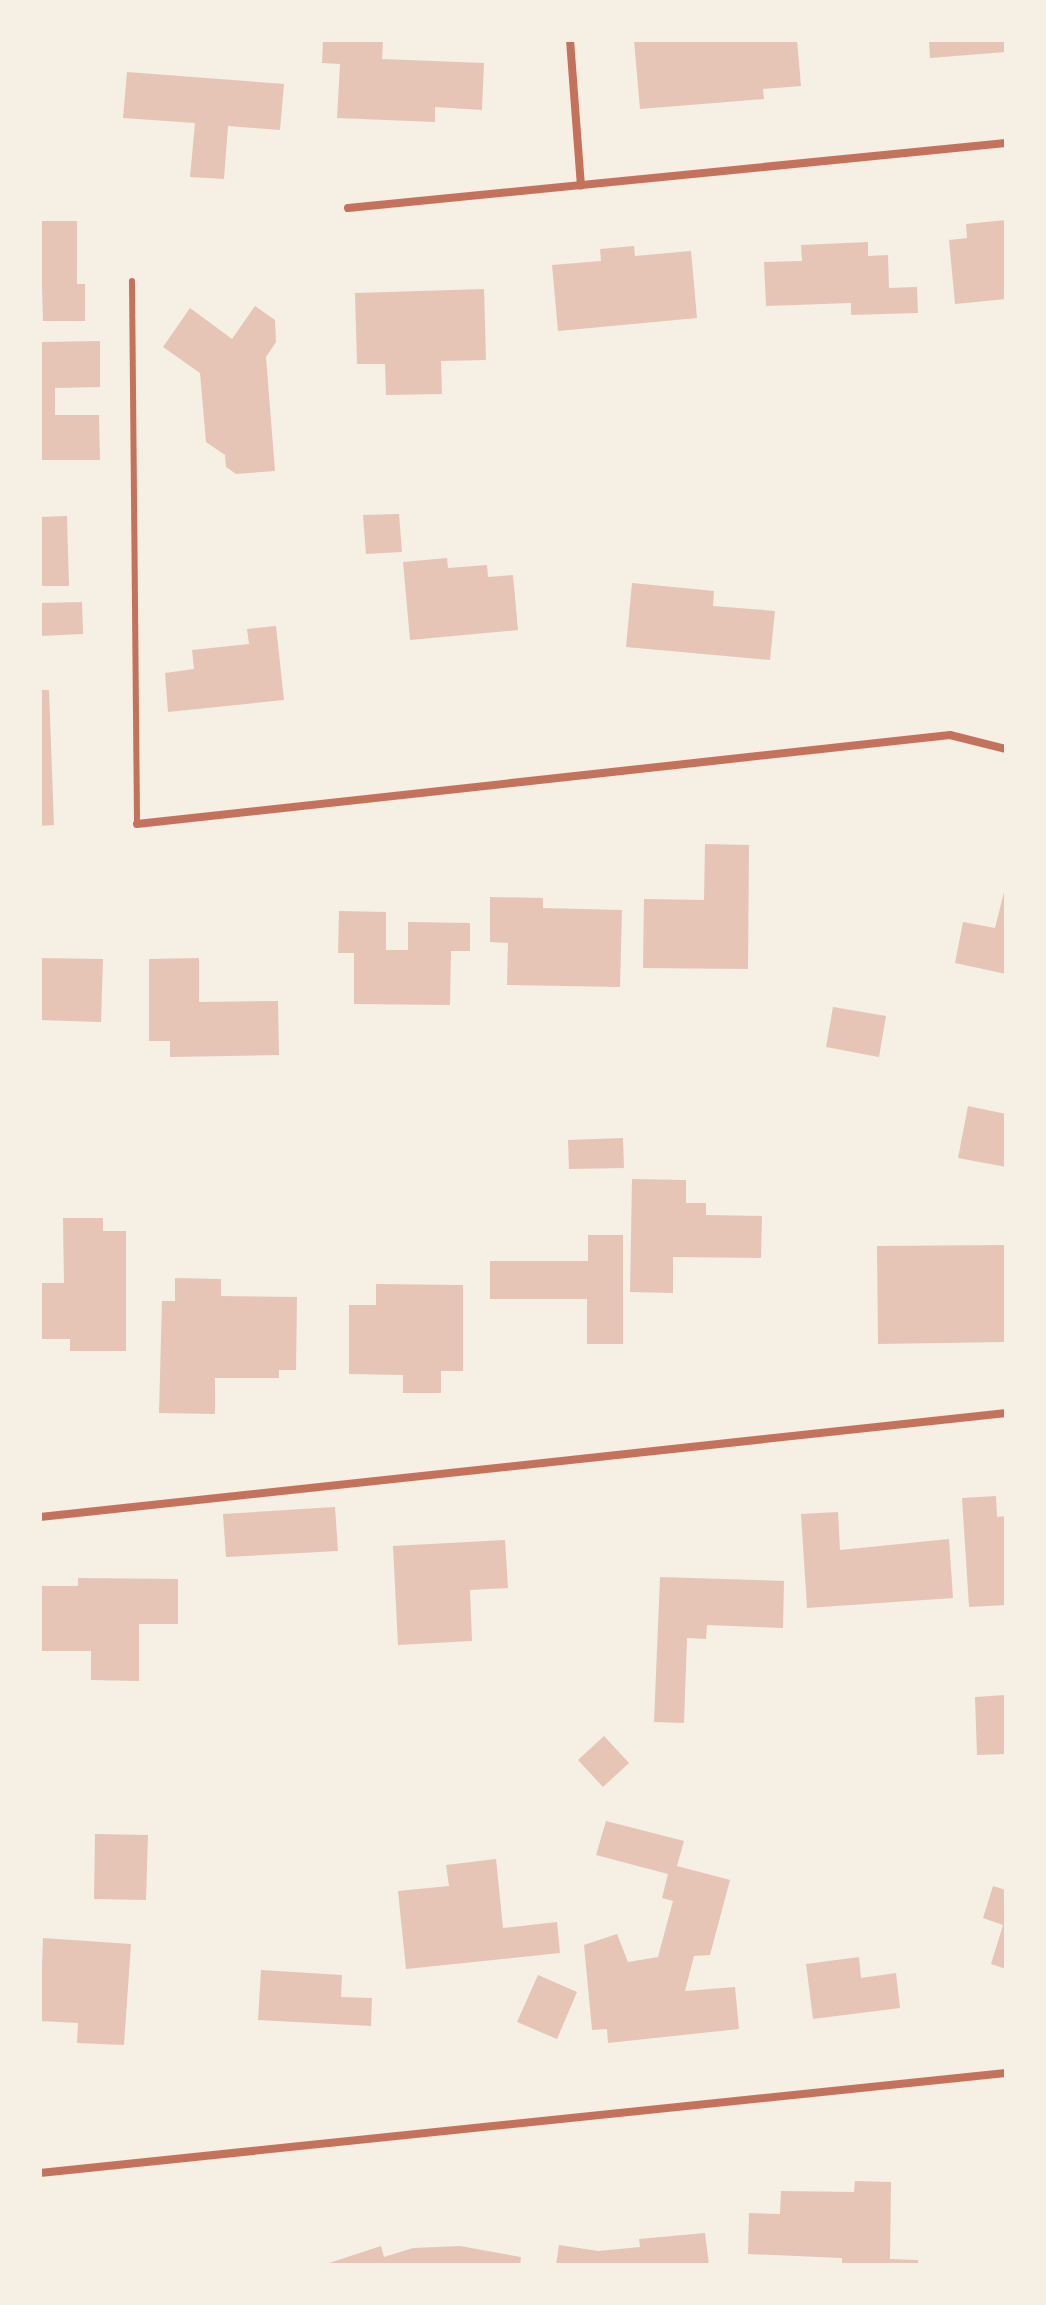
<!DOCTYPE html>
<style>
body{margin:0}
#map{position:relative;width:1046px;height:2305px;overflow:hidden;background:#f6efe4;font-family:"Work Sans",sans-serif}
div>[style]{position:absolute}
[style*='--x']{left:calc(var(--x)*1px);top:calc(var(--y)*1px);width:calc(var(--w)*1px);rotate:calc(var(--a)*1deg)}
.building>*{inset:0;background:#e6c5b7}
.service>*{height:6px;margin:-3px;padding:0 3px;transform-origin:3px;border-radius:3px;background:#c5725c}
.minor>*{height:8px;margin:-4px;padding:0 4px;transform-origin:4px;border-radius:4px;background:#c5725c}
span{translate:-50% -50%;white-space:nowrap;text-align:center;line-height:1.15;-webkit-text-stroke:6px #f6efe4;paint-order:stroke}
.frame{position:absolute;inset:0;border:42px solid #f6efe4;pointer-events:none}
</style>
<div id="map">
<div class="building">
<i style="clip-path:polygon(323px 40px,383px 40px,382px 59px,484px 63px,482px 110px,435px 107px,435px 122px,337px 118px,340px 64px,322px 63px)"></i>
<i style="clip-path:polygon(634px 40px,797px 40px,801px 86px,763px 89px,764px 99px,640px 109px)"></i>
<i style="clip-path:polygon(929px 40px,1006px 40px,1006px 52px,930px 58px)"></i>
<i style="clip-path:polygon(127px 72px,284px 84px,280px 130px,228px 126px,224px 179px,190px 177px,195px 123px,123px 118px)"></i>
<i style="clip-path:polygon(1006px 220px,1006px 299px,955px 304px,949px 240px,967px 238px,966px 224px)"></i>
<i style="clip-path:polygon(40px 221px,77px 221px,77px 284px,85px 284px,85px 321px,43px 321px)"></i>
<i style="clip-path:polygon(868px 242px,868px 256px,888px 255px,889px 288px,917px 287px,918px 313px,851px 315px,851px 303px,766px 306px,764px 262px,802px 261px,801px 245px)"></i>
<i style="clip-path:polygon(634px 246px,635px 256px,691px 251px,697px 318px,558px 331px,552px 265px,601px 261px,600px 249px)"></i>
<i style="clip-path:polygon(484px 289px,486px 360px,441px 361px,442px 394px,386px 395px,385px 364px,357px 364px,355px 293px)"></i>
<i style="clip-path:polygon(255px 306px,275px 320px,276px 342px,266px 357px,275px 471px,236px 474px,226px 467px,225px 455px,206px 442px,200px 373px,163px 347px,190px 308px,232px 339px)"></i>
<i style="clip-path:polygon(100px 341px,100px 387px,55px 388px,55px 415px,99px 415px,100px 460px,40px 460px,40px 342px)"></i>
<i style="clip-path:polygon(399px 514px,402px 552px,366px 554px,363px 515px)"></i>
<i style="clip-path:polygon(67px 516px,69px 586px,40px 586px,40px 517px)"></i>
<i style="clip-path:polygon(447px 558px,448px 568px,487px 565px,488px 577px,513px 575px,518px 630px,410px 640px,403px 562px)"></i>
<i style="clip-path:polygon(632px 583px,714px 591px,713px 606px,775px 611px,770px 660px,626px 647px)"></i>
<i style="clip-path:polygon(82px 602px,83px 634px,40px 636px,40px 603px)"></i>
<i style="clip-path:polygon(276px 626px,284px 700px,168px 712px,165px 673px,194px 669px,192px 650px,249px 644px,247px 629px)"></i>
<i style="clip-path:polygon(40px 690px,49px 690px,54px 825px,40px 826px)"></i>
<i style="clip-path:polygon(705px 844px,749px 845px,748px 969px,643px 968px,644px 899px,704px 900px)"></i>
<i style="clip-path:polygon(1006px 884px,1006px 974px,955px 963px,963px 922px,995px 928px)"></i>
<i style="clip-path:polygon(490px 897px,543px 898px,543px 908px,622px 910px,620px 987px,507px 985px,508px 943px,490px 942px)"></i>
<i style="clip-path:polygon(339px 911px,386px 912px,386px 950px,408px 950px,408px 922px,470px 923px,470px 951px,451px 951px,450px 1005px,354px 1004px,354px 953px,338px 953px)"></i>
<i style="clip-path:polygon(40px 958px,103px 959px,101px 1022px,40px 1020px)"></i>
<i style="clip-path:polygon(199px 958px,199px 1002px,278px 1001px,279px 1055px,170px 1057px,170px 1041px,149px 1041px,149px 959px)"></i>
<i style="clip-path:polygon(833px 1007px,886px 1016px,879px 1057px,826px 1047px)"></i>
<i style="clip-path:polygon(968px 1106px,1006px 1114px,1006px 1167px,958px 1158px)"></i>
<i style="clip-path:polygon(623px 1138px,624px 1168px,569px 1169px,568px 1140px)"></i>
<i style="clip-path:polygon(632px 1179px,686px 1180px,686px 1203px,706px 1203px,706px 1215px,762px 1216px,761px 1258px,673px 1257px,673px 1293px,630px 1292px)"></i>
<i style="clip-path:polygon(63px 1218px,103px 1218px,103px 1231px,126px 1231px,126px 1351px,70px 1351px,70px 1339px,40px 1339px,40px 1283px,64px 1283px)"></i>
<i style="clip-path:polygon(588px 1235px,623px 1235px,623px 1344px,587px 1344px,587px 1299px,490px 1299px,490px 1261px,588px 1261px)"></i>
<i style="clip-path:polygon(1005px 1245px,1006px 1342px,878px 1344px,877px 1246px)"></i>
<i style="clip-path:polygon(175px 1278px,221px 1279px,221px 1296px,297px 1297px,296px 1370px,279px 1370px,279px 1378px,215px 1378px,215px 1414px,159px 1413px,162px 1301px,175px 1301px)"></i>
<i style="clip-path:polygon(376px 1284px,463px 1285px,463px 1371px,441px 1371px,441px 1393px,403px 1393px,403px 1375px,349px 1374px,349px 1305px,376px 1305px)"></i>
<i style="clip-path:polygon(996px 1496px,997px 1517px,1006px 1516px,1006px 1605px,969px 1607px,962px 1498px)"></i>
<i style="clip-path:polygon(335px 1507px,338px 1551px,226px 1557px,223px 1514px)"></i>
<i style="clip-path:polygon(838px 1512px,840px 1550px,949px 1539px,953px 1598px,807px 1608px,801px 1514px)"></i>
<i style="clip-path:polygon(505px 1540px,508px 1588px,470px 1590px,472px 1641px,398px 1645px,393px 1546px)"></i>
<i style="clip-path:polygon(660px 1577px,784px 1581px,783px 1628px,707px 1625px,706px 1639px,687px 1638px,684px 1723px,654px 1722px)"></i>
<i style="clip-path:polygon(78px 1578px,178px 1579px,178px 1624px,139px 1624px,139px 1681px,91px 1680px,91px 1651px,40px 1651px,40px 1586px,78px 1586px)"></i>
<i style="clip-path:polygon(1006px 1695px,1006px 1754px,977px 1755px,975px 1697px)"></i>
<i style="clip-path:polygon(604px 1736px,629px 1763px,603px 1787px,578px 1760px)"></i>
<i style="clip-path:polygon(606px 1821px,684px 1841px,677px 1866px,730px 1880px,710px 1955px,694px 1956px,685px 1991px,735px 1987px,739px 2029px,608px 2043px,607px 2029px,592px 2030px,584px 1945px,617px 1934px,628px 1962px,658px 1957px,673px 1901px,662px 1898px,668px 1874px,596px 1855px)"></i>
<i style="clip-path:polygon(95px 1834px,148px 1835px,146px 1900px,94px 1899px)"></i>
<i style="clip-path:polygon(496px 1859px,503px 1928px,557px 1922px,560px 1953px,406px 1969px,398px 1891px,449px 1886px,446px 1865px)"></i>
<i style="clip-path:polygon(993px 1886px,1006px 1890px,1006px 1969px,991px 1964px,1003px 1925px,983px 1918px)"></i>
<i style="clip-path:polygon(43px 1938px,131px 1944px,124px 2045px,77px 2043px,78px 2023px,40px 2021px)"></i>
<i style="clip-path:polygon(859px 1957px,861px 1978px,896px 1973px,900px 2008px,813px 2019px,806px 1964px)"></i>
<i style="clip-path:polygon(261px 1970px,342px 1975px,341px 1997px,372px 1998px,371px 2026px,258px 2020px)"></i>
<i style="clip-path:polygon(538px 1975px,577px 1992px,557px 2039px,517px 2022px)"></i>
<i style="clip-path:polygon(855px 2181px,891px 2182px,890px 2259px,918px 2260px,918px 2265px,842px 2265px,842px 2258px,748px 2254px,749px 2213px,780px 2214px,781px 2191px,854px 2192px)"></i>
<i style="clip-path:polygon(705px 2233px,709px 2265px,556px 2265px,559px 2245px,598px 2251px,640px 2247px,639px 2239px)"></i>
<i style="clip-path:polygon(381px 2246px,384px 2257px,413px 2248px,460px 2246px,521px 2257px,520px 2265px,323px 2265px)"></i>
</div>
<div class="service">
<i style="--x:132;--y:281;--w:543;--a:89.47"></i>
</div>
<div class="minor">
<i style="--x:570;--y:40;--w:146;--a:85.7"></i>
<i style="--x:348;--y:208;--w:661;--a:-5.64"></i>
<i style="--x:137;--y:824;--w:818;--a:-6.25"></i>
<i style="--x:950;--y:735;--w:58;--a:14"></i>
<i style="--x:40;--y:1517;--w:972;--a:-6.14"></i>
<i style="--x:40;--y:2173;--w:971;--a:-5.91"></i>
</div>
<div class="frame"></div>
</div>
